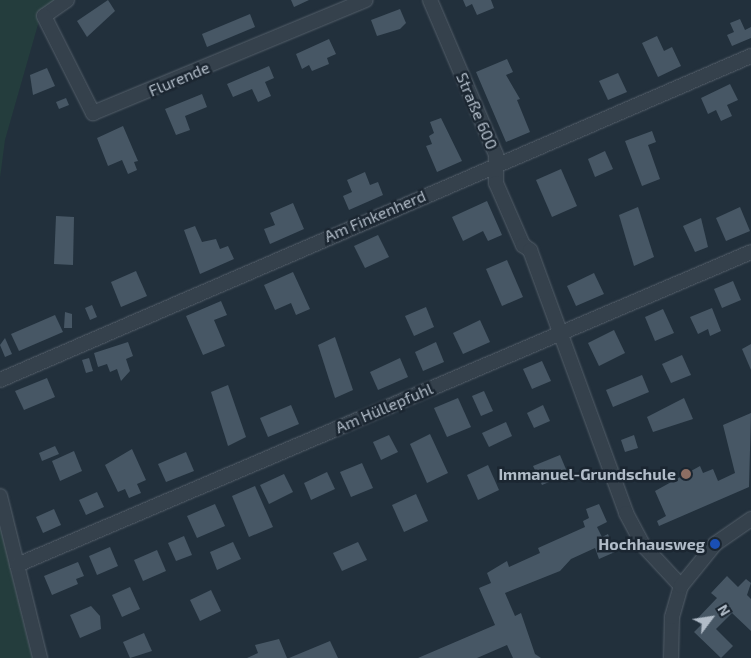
<!DOCTYPE html>
<meta charset="utf-8">
<style>
body{margin:0}
#map{position:relative;width:751px;height:658px;overflow:hidden;background:#22303c;font-family:"Exo 2",sans-serif}
div>[style]{position:absolute}
[style*='--x']{left:calc(var(--x)*1px);top:calc(var(--y)*1px);width:calc(var(--w)*1px);rotate:calc(var(--a)*1deg)}
.green>*{inset:0;background:#243d3d}
.building>*{inset:0;background:#475765}
.roads{filter:drop-shadow(0 0 1px #545f6a) drop-shadow(0 0 1px #545f6a)}
.street>*{height:14px;margin:-7px;padding:0 7px;transform-origin:7px;border-radius:7px;background:#35414c}
.dots>*{width:14px;height:14px;translate:-50% -50%;box-sizing:border-box;border:2px solid #1b2631;border-radius:50%}
span{translate:-50% -50%;white-space:nowrap;text-align:center;line-height:1.15;-webkit-text-stroke:5px #1b2631;paint-order:stroke}
.street-label{font-size:16px;color:#b1bcc8}
.poi-label{font-size:16px;color:#b1bcc8;font-weight:700}
.right{translate:-100% -50%;text-align:right}
.north{position:absolute;left:686px;top:593px;width:50px;height:50px;-webkit-text-stroke:4px #1b2631;paint-order:stroke;rotate:59deg;font-size:14px;font-weight:700;line-height:20px;text-align:center;color:#b1bcc8}
.north::after{content:'';display:block;margin:auto;width:18px;height:22px;background:#b1bcc8;clip-path:polygon(50% 0,100% 100%,50% 72%,0 100%)}
</style>
<div id="map">
<div class="green">
<i style="clip-path:polygon(0 0,56px 0,37px 13px,39px 21px,5px 140px,0 178px)"></i>
<i style="clip-path:polygon(0 526px,32px 658px,0 658px)"></i>
</div>
<div class="building">
<i style="clip-path:polygon(108px 0,115px 11px,87px 37px,77px 21px)"></i>
<i style="clip-path:polygon(291px 0,309px 0,294px 7px)"></i>
<i style="clip-path:polygon(463px 0,491px 0,494px 8px,477px 15px,472px 4px,466px 7px)"></i>
<i style="clip-path:polygon(400px 9px,406px 23px,400px 29px,377px 36px,371px 20px)"></i>
<i style="clip-path:polygon(250px 14px,255px 27px,207px 47px,202px 34px)"></i>
<i style="clip-path:polygon(740px 19px,745px 30px,751px 27px,751px 38px,732px 46px,727px 35px,734px 32px,730px 23px)"></i>
<i style="clip-path:polygon(657px 36px,664px 51px,672px 47px,681px 66px,658px 77px,642px 43px)"></i>
<i style="clip-path:polygon(329px 39px,336px 54px,327px 58px,329px 64px,312px 71px,309px 65px,302px 69px,296px 54px)"></i>
<i style="clip-path:polygon(507px 59px,513px 72px,506px 75px,520px 99px,517px 100px,530px 132px,506px 142px,476px 72px)"></i>
<i style="clip-path:polygon(269px 66px,274px 78px,265px 82px,271px 96px,258px 102px,252px 89px,233px 97px,227px 84px)"></i>
<i style="clip-path:polygon(47px 68px,55px 86px,33px 95px,30px 75px)"></i>
<i style="clip-path:polygon(618px 73px,627px 92px,608px 100px,599px 81px)"></i>
<i style="clip-path:polygon(730px 84px,738px 100px,727px 105px,732px 116px,721px 121px,716px 110px,708px 114px,701px 98px)"></i>
<i style="clip-path:polygon(202px 94px,207px 107px,185px 116px,190px 130px,176px 135px,165px 109px)"></i>
<i style="clip-path:polygon(66px 98px,69px 105px,59px 109px,56px 102px)"></i>
<i style="clip-path:polygon(441px 118px,462px 161px,437px 172px,426px 146px,432px 144px,429px 136px,434px 133px,430px 122px)"></i>
<i style="clip-path:polygon(123px 126px,138px 161px,134px 162px,137px 170px,128px 174px,122px 160px,108px 166px,97px 138px)"></i>
<i style="clip-path:polygon(652px 131px,656px 142px,648px 145px,660px 179px,642px 186px,625px 141px)"></i>
<i style="clip-path:polygon(605px 151px,613px 169px,595px 177px,588px 159px)"></i>
<i style="clip-path:polygon(561px 169px,577px 206px,552px 217px,536px 180px)"></i>
<i style="clip-path:polygon(365px 172px,370px 185px,378px 182px,383px 195px,349px 210px,343px 196px,352px 192px,347px 180px)"></i>
<i style="clip-path:polygon(487px 201px,502px 235px,488px 241px,483px 231px,463px 241px,452px 217px)"></i>
<i style="clip-path:polygon(293px 203px,304px 229px,270px 244px,264px 229px,275px 225px,270px 213px)"></i>
<i style="clip-path:polygon(638px 207px,654px 257px,634px 266px,619px 215px)"></i>
<i style="clip-path:polygon(740px 207px,750px 231px,726px 241px,716px 218px)"></i>
<i style="clip-path:polygon(56px 216px,74px 217px,73px 265px,54px 264px)"></i>
<i style="clip-path:polygon(701px 218px,708px 247px,695px 252px,683px 226px)"></i>
<i style="clip-path:polygon(195px 226px,202px 242px,216px 239px,220px 249px,228px 246px,234px 259px,200px 274px,184px 230px)"></i>
<i style="clip-path:polygon(378px 235px,389px 257px,365px 268px,354px 246px)"></i>
<i style="clip-path:polygon(507px 260px,523px 297px,502px 306px,486px 269px)"></i>
<i style="clip-path:polygon(136px 271px,147px 296px,121px 307px,111px 282px)"></i>
<i style="clip-path:polygon(293px 272px,310px 309px,296px 315px,291px 303px,275px 310px,264px 285px)"></i>
<i style="clip-path:polygon(594px 273px,604px 294px,576px 306px,567px 286px)"></i>
<i style="clip-path:polygon(733px 281px,741px 300px,722px 308px,714px 289px)"></i>
<i style="clip-path:polygon(221px 301px,227px 315px,214px 320px,225px 346px,203px 355px,186px 316px)"></i>
<i style="clip-path:polygon(92px 305px,97px 317px,90px 320px,85px 308px)"></i>
<i style="clip-path:polygon(426px 307px,434px 327px,414px 336px,405px 316px)"></i>
<i style="clip-path:polygon(712px 308px,721px 331px,710px 336px,708px 329px,698px 334px,690px 317px)"></i>
<i style="clip-path:polygon(663px 309px,674px 333px,655px 341px,645px 317px)"></i>
<i style="clip-path:polygon(65px 312px,72px 314px,72px 328px,64px 328px)"></i>
<i style="clip-path:polygon(55px 315px,63px 332px,19px 351px,11px 334px)"></i>
<i style="clip-path:polygon(480px 320px,490px 342px,463px 354px,453px 333px)"></i>
<i style="clip-path:polygon(614px 330px,625px 353px,599px 366px,588px 343px)"></i>
<i style="clip-path:polygon(335px 337px,353px 390px,335px 398px,318px 345px)"></i>
<i style="clip-path:polygon(5px 338px,12px 354px,5px 357px,0 345px)"></i>
<i style="clip-path:polygon(128px 342px,133px 356px,126px 359px,130px 371px,121px 381px,117px 369px,110px 372px,107px 364px,98px 367px,94px 353px)"></i>
<i style="clip-path:polygon(436px 342px,444px 362px,423px 371px,415px 352px)"></i>
<i style="clip-path:polygon(751px 344px,751px 370px,742px 349px)"></i>
<i style="clip-path:polygon(682px 355px,691px 375px,671px 383px,662px 364px)"></i>
<i style="clip-path:polygon(89px 358px,93px 371px,86px 373px,82px 360px)"></i>
<i style="clip-path:polygon(400px 358px,408px 377px,378px 390px,370px 372px)"></i>
<i style="clip-path:polygon(542px 361px,551px 381px,532px 389px,523px 369px)"></i>
<i style="clip-path:polygon(642px 375px,649px 392px,613px 407px,606px 390px)"></i>
<i style="clip-path:polygon(47px 378px,55px 397px,24px 410px,15px 391px)"></i>
<i style="clip-path:polygon(228px 385px,246px 437px,228px 446px,211px 392px)"></i>
<i style="clip-path:polygon(484px 391px,493px 411px,481px 416px,472px 396px)"></i>
<i style="clip-path:polygon(458px 398px,471px 427px,447px 437px,434px 408px)"></i>
<i style="clip-path:polygon(684px 398px,693px 419px,653px 432px,647px 417px)"></i>
<i style="clip-path:polygon(291px 405px,299px 424px,268px 437px,260px 418px)"></i>
<i style="clip-path:polygon(543px 405px,550px 421px,534px 428px,527px 413px)"></i>
<i style="clip-path:polygon(751px 413px,749px 487px,659px 526px,657px 521px,666px 516px,655px 491px,700px 466px,703px 473px,713px 469px,718px 481px,735px 473px,723px 425px)"></i>
<i style="clip-path:polygon(506px 422px,512px 436px,489px 447px,482px 433px)"></i>
<i style="clip-path:polygon(430px 434px,448px 473px,427px 483px,410px 444px)"></i>
<i style="clip-path:polygon(389px 435px,398px 452px,381px 460px,373px 442px)"></i>
<i style="clip-path:polygon(634px 435px,638px 448px,625px 452px,621px 440px)"></i>
<i style="clip-path:polygon(55px 446px,59px 454px,42px 461px,39px 453px)"></i>
<i style="clip-path:polygon(132px 449px,146px 480px,137px 484px,141px 493px,129px 498px,125px 489px,118px 492px,105px 465px)"></i>
<i style="clip-path:polygon(74px 451px,82px 471px,60px 481px,52px 461px)"></i>
<i style="clip-path:polygon(186px 452px,194px 471px,166px 482px,158px 464px)"></i>
<i style="clip-path:polygon(560px 455px,568px 474px,542px 485px,533px 466px)"></i>
<i style="clip-path:polygon(362px 463px,373px 488px,351px 497px,340px 472px)"></i>
<i style="clip-path:polygon(488px 465px,499px 490px,478px 500px,467px 475px)"></i>
<i style="clip-path:polygon(327px 472px,335px 489px,311px 500px,304px 483px)"></i>
<i style="clip-path:polygon(284px 474px,293px 492px,269px 504px,260px 485px)"></i>
<i style="clip-path:polygon(255px 486px,273px 527px,249px 537px,232px 496px)"></i>
<i style="clip-path:polygon(97px 492px,104px 507px,86px 515px,79px 500px)"></i>
<i style="clip-path:polygon(416px 494px,428px 521px,404px 532px,392px 505px)"></i>
<i style="clip-path:polygon(215px 504px,225px 526px,197px 538px,187px 516px)"></i>
<i style="clip-path:polygon(599px 504px,607px 522px,597px 527px,602px 537px,608px 534px,615px 552px,599px 559px,595px 548px,571px 559px,560px 571px,505px 593px,515px 616px,521px 613px,535px 654px,541px 658px,513px 658px,507px 645px,477px 658px,418px 658px,495px 625px,479px 588px,491px 583px,487px 573px,507px 561px,509px 567px,540px 553px,538px 548px,585px 527px,583px 521px,589px 518px,586px 509px)"></i>
<i style="clip-path:polygon(54px 509px,61px 525px,43px 533px,36px 517px)"></i>
<i style="clip-path:polygon(184px 536px,192px 555px,176px 561px,168px 543px)"></i>
<i style="clip-path:polygon(233px 542px,241px 559px,217px 570px,210px 552px)"></i>
<i style="clip-path:polygon(358px 542px,367px 560px,342px 571px,333px 553px)"></i>
<i style="clip-path:polygon(110px 547px,118px 566px,97px 575px,89px 556px)"></i>
<i style="clip-path:polygon(157px 550px,166px 571px,143px 581px,134px 560px)"></i>
<i style="clip-path:polygon(78px 562px,84px 576px,76px 579px,78px 584px,52px 595px,44px 576px)"></i>
<i style="clip-path:polygon(727px 576px,738px 587px,746px 579px,751px 583px,747px 595px,751px 599px,751px 631px,732px 613px,716px 629px,733px 646px,721px 658px,694px 632px,701px 625px,696px 620px,717px 598px,711px 593px)"></i>
<i style="clip-path:polygon(130px 587px,140px 609px,122px 617px,112px 595px)"></i>
<i style="clip-path:polygon(211px 590px,221px 611px,200px 621px,190px 600px)"></i>
<i style="clip-path:polygon(91px 606px,100px 616px,101px 629px,80px 638px,70px 615px)"></i>
<i style="clip-path:polygon(144px 633px,152px 651px,130px 658px,123px 642px)"></i>
<i style="clip-path:polygon(279px 639px,287px 658px,247px 658px,258px 653px,255px 645px)"></i>
<i style="clip-path:polygon(330px 641px,338px 658px,289px 658px)"></i>
</div>
<div class="roads">
<div class="street">
<i style="--x:67;--y:0;--w:28;--a:145"></i>
<i style="--x:44;--y:16;--w:109;--a:63.2"></i>
<i style="--x:93;--y:113;--w:295;--a:-22.5"></i>
<i style="--x:430;--y:0;--w:168;--a:66.9"></i>
<i style="--x:496;--y:155;--w:28;--a:90"></i>
<i style="--x:496;--y:183;--w:68;--a:66.5"></i>
<i style="--x:523;--y:245;--w:9;--a:36"></i>
<i style="--x:530;--y:250;--w:280;--a:69.9"></i>
<i style="--x:626;--y:513;--w:36;--a:62"></i>
<i style="--x:643;--y:545;--w:56;--a:47.2"></i>
<i style="--x:0;--y:380;--w:818;--a:-23.34"></i>
<i style="--x:0;--y:496;--w:167;--a:76.1"></i>
<i style="--x:17;--y:565;--w:798;--a:-23.09"></i>
<i style="--x:671;--y:658;--w:41;--a:-88.6"></i>
<i style="--x:672;--y:617;--w:32;--a:-74"></i>
<i style="--x:681;--y:586;--w:54;--a:-51"></i>
<i style="--x:715;--y:544;--w:44;--a:-34.8"></i>
</div>
</div>
<div class="dots">
<i style="left:686px;top:474px;background:#8d6e63"></i>
<i style="left:715px;top:544px;background:#1a4fb4"></i>
</div>
<div class="street-label">
<span style="left:179px;top:79px;rotate:-23deg">Flurende</span>
<span style="left:477px;top:111px;rotate:67deg">Straße 600</span>
<span style="left:375px;top:216px;rotate:-23deg">Am Finkenherd</span>
<span style="left:384px;top:408px;rotate:-23deg">Am Hüllepfuhl</span>
</div>
<div class="poi-label">
<span class="right" style="left:676px;top:474px">Immanuel-Grundschule</span>
<span class="right" style="left:705px;top:544px">Hochhausweg</span>
</div>
<div class="north">N</div>
</div>
